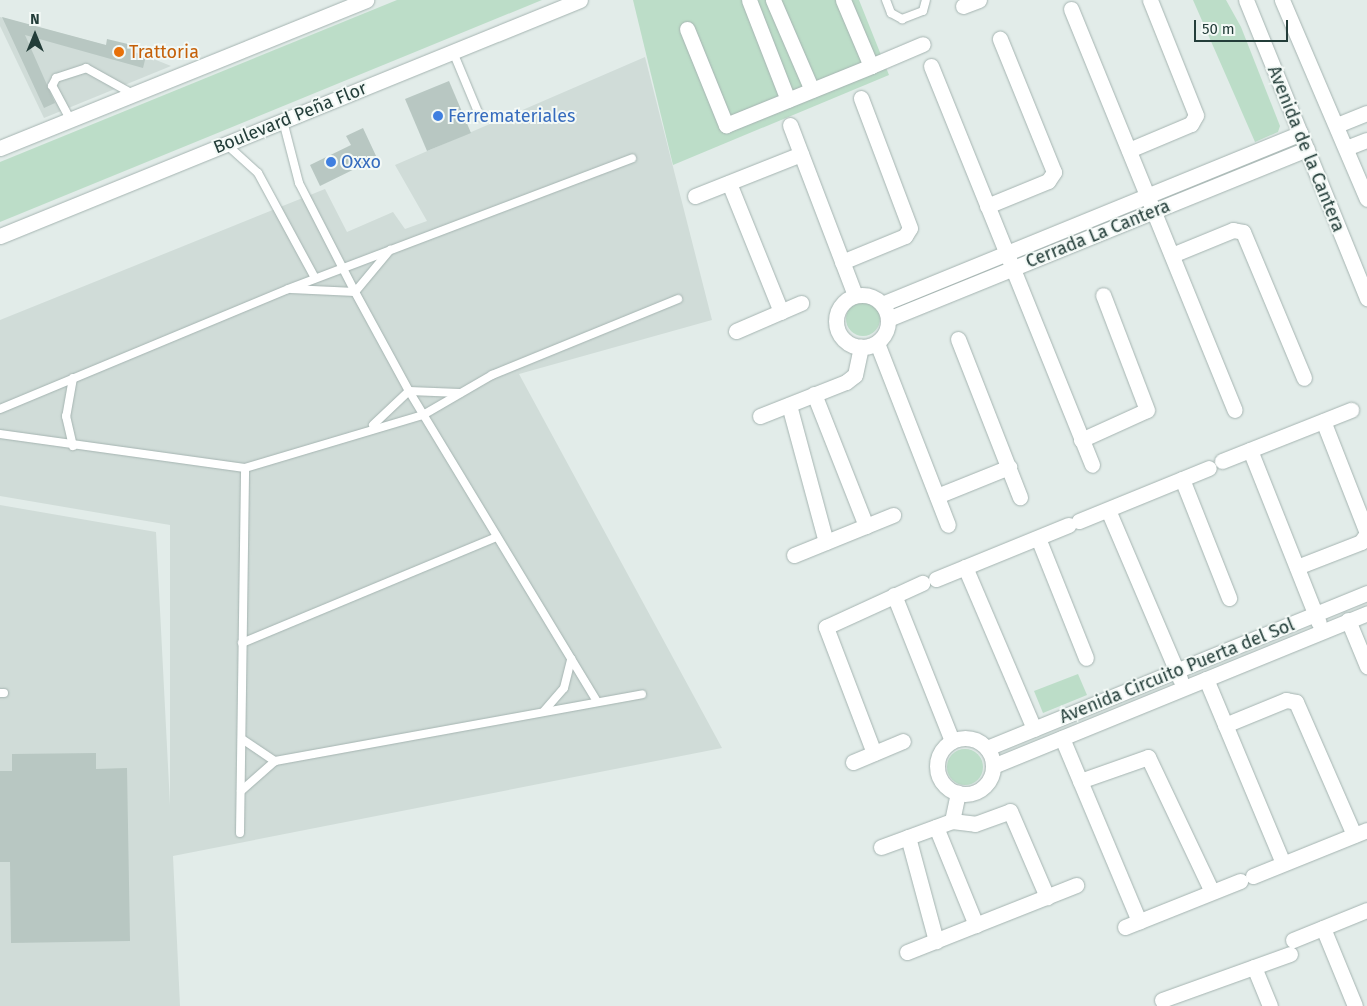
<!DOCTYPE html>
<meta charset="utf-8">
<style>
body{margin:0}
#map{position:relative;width:1367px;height:1006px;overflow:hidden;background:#e2ece9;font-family:"Fira Sans",sans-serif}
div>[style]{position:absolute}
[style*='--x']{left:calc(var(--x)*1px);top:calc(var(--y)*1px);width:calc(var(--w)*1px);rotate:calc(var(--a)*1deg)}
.built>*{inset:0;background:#d0dcd8}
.green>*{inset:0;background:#bcddc8}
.round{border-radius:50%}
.building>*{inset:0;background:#b8c7c2}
.roads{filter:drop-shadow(0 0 1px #a5b4b1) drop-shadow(0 0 1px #a5b4b1)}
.lane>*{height:8px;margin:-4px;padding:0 4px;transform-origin:4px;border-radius:4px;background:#fff}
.street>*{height:15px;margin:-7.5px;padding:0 7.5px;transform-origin:7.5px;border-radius:7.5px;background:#fff}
.street>.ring{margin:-7.5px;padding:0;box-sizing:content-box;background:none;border:15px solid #fff;border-radius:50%}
.secondary>*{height:15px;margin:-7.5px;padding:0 7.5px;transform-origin:7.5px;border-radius:7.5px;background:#fff}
.dots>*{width:14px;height:14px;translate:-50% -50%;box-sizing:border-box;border:2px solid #f3f9f6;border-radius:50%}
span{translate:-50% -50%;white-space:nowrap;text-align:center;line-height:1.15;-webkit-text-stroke:4px #f3f9f6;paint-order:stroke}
.food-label{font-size:18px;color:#c56008}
.left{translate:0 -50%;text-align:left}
.shop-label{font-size:18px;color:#366cbe}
.street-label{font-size:18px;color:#233d39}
.north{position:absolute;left:10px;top:10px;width:50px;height:50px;-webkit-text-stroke:4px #f3f9f6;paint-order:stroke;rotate:0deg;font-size:14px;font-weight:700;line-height:20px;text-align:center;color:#233d39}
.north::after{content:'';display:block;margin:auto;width:18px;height:22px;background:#233d39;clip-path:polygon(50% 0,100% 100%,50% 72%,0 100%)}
.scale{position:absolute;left:1194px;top:20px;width:94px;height:22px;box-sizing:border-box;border:2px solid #233d39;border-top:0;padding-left:6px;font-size:15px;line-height:18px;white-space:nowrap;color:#233d39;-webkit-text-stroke:4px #f3f9f6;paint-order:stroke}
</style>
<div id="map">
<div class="built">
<i style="clip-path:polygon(0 17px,146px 56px,171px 66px,44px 118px,0 26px)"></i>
<i style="clip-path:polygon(645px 57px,712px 320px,519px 374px,722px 748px,173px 856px,180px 1006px,0 1006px,0 505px,156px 532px,170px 805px,170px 525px,0 496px,0 320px,325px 189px,347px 232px,393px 212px,405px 229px,427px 221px,395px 165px)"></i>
</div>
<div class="green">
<i style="clip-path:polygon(397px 0,542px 0,0 222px,0 162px)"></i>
<i style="clip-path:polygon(633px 0,859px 0,889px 75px,673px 165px)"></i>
<i style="clip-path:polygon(1193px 0,1226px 0,1241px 27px,1280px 126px,1278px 132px,1255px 142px)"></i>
<i class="round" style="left:846px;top:302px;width:34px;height:34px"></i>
<i style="clip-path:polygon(1078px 674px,1087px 695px,1043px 713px,1034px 691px)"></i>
<i class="round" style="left:947px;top:749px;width:36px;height:36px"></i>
</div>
<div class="building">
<i style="clip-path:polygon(2px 17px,106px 45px,107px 39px,136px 46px,134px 52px,146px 56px,143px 68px,25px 35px,55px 103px,44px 108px)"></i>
<i style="clip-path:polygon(449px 81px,471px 133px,427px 151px,405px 99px)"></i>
<i style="clip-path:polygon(363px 128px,377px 158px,320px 186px,310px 165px,351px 145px,346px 136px)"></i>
<i style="clip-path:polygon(96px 753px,96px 769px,127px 768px,130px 941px,11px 943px,10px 862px,0 862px,0 771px,12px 771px,12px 754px)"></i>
</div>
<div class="roads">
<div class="lane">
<i style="--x:886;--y:0;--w:14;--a:69"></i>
<i style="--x:891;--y:13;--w:13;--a:29"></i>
<i style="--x:902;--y:19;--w:22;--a:-21"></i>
<i style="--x:923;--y:11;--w:11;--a:-75"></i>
<i style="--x:453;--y:52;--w:70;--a:67.4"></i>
<i style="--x:71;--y:121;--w:40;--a:-118"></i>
<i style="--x:52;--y:86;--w:9;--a:-63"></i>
<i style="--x:56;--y:78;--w:32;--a:-18"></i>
<i style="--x:86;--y:68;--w:54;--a:29"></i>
<i style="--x:283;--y:121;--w:64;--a:75.5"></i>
<i style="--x:299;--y:183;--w:123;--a:62.8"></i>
<i style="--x:355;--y:292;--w:113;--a:61.4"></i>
<i style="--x:409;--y:391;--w:363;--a:58.8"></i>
<i style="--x:226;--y:144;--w:43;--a:42.2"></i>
<i style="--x:258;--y:173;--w:119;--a:61.5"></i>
<i style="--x:291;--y:289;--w:64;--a:2.7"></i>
<i style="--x:355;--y:292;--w:55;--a:-50.2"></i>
<i style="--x:73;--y:378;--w:39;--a:100"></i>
<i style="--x:66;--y:416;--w:31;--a:77"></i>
<i style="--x:0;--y:409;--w:312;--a:-22.6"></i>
<i style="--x:288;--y:289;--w:368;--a:-20.8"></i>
<i style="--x:373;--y:425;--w:50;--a:-43.4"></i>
<i style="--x:409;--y:391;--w:51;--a:2.2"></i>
<i style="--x:0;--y:434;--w:247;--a:7.9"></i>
<i style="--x:245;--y:468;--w:186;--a:-16.6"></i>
<i style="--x:423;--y:415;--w:80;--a:-30.1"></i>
<i style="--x:492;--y:375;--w:201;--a:-22.2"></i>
<i style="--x:242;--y:643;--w:276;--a:-22.6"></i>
<i style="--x:0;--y:693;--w:4;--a:0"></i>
<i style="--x:544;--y:711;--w:30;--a:-49"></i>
<i style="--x:564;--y:688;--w:30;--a:-76"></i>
<i style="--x:242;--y:739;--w:40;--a:34"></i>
<i style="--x:241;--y:791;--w:45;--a:-41.4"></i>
<i style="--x:275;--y:761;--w:373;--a:-10.3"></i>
<i style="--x:240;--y:833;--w:365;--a:-89.2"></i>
</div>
<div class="street">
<i style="--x:749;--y:0;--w:107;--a:68.7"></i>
<i style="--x:773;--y:0;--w:98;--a:66.6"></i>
<i style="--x:963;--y:6;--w:17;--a:-21"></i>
<i style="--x:1071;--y:9;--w:433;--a:67.8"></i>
<i style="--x:687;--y:29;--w:104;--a:67.9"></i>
<i style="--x:726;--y:125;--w:157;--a:-22.1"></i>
<i style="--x:871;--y:66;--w:72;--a:-113"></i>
<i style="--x:871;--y:66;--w:56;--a:-22.9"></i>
<i style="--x:931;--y:66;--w:430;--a:68"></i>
<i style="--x:790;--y:125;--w:182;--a:69.1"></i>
<i style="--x:1337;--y:125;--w:32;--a:-22"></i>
<i style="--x:1346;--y:148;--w:22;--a:-21"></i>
<i style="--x:1129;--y:150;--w:67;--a:-22.8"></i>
<i style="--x:1191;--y:124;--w:10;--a:-61"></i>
<i style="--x:1196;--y:115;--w:124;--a:-111.8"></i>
<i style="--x:729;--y:183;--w:139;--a:68"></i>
<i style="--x:695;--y:196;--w:114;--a:-21.6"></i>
<i style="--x:987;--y:206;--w:66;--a:-22.3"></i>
<i style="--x:1048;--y:181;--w:11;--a:-56"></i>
<i style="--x:1054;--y:172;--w:144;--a:-112.1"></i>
<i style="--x:1172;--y:255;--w:66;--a:-22.3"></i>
<i style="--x:1233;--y:230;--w:10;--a:11"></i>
<i style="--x:1243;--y:232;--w:158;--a:67.3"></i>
<i style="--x:842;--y:262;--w:68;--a:-22.4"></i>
<i style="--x:905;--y:236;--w:9;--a:-58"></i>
<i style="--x:910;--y:228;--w:139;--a:-110.7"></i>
<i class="ring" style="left:836px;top:295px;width:37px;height:37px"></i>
<i style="--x:882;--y:304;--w:452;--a:-22.2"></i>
<i style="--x:888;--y:319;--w:452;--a:-22.1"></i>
<i style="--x:736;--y:331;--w:71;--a:-23.3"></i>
<i style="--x:958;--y:339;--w:170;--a:68.6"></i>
<i style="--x:877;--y:343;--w:195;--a:68.7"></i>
<i style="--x:814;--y:394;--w:142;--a:68.5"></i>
<i style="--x:789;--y:405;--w:142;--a:74.9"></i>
<i style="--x:760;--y:416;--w:92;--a:-21.6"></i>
<i style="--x:846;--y:382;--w:11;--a:-38"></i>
<i style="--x:855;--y:375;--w:29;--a:-78"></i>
<i style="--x:1081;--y:440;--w:72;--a:-24.4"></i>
<i style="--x:1147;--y:410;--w:123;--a:-110.9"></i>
<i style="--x:1250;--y:450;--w:186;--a:68.3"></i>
<i style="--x:1222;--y:461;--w:139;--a:-21.6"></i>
<i style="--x:1182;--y:479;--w:128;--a:68.4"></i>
<i style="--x:937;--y:496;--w:78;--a:-21.9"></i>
<i style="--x:1108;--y:510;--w:184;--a:66.9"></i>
<i style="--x:1079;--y:521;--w:140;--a:-22.2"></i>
<i style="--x:1038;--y:538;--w:129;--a:68.2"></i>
<i style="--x:794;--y:555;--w:107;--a:-22"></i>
<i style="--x:965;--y:567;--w:176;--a:66.9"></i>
<i style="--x:1297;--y:567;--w:69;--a:-21.3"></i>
<i style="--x:1361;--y:542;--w:11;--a:-56"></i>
<i style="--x:1367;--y:533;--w:120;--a:-111.4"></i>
<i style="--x:936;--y:579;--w:143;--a:-22.2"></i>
<i style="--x:894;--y:595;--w:157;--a:68.3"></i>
<i style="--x:1348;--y:620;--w:50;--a:67.6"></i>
<i style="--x:1206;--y:679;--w:199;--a:67.3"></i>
<i style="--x:1225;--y:725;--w:66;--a:-22.3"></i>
<i style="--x:1286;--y:700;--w:10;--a:11"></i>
<i style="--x:1296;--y:702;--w:145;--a:66.4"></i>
<i class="ring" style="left:937px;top:738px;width:41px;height:41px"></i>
<i style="--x:1062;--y:738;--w:199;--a:67.2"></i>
<i style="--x:987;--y:748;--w:410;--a:-22.2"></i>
<i style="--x:874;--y:753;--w:135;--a:-110.9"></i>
<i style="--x:826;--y:627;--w:106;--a:-24.6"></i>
<i style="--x:853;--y:762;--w:54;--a:-22.8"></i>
<i style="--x:993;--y:766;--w:404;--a:-22.2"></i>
<i style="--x:1080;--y:781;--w:72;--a:-19.4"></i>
<i style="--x:1148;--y:757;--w:149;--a:64.6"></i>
<i style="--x:952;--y:821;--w:29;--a:-78"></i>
<i style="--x:936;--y:827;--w:106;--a:67.8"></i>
<i style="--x:908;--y:837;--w:108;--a:74.9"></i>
<i style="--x:881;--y:847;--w:76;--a:-20.1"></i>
<i style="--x:952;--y:821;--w:23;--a:7"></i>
<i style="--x:975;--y:824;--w:37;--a:-20"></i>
<i style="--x:1010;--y:811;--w:94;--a:66.7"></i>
<i style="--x:1253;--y:876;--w:123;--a:-22"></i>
<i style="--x:1125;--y:927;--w:124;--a:-21.8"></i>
<i style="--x:1323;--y:928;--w:84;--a:67.7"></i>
<i style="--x:1293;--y:940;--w:80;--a:-22.1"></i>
<i style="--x:907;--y:952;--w:182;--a:-21.6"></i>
<i style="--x:1254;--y:967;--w:42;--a:67.7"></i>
<i style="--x:1162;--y:1000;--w:136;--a:-19.8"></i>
</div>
<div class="secondary">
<i style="--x:1246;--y:0;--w:322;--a:67.9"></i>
<i style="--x:1282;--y:0;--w:216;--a:66.9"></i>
<i style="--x:0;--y:148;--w:395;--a:-22"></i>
<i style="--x:0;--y:236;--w:626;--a:-22.14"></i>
</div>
</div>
<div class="dots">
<i style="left:119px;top:52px;background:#e8710a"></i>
<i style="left:438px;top:116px;background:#3f7fe0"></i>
<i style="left:331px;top:162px;background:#3f7fe0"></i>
</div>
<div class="food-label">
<span class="left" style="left:129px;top:52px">Trattoria</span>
</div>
<div class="shop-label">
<span class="left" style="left:448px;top:116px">Ferremateriales</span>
<span class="left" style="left:341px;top:162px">Oxxo</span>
</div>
<div class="street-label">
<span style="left:290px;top:118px;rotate:-22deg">Boulevard Peña Flor</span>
<span style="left:1306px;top:149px;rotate:68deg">Avenida de la Cantera</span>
<span style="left:1098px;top:234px;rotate:-22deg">Cerrada La Cantera</span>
<span style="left:1177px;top:671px;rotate:-22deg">Avenida Circuito Puerta del Sol</span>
</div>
<div class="north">N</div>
<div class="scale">50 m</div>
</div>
